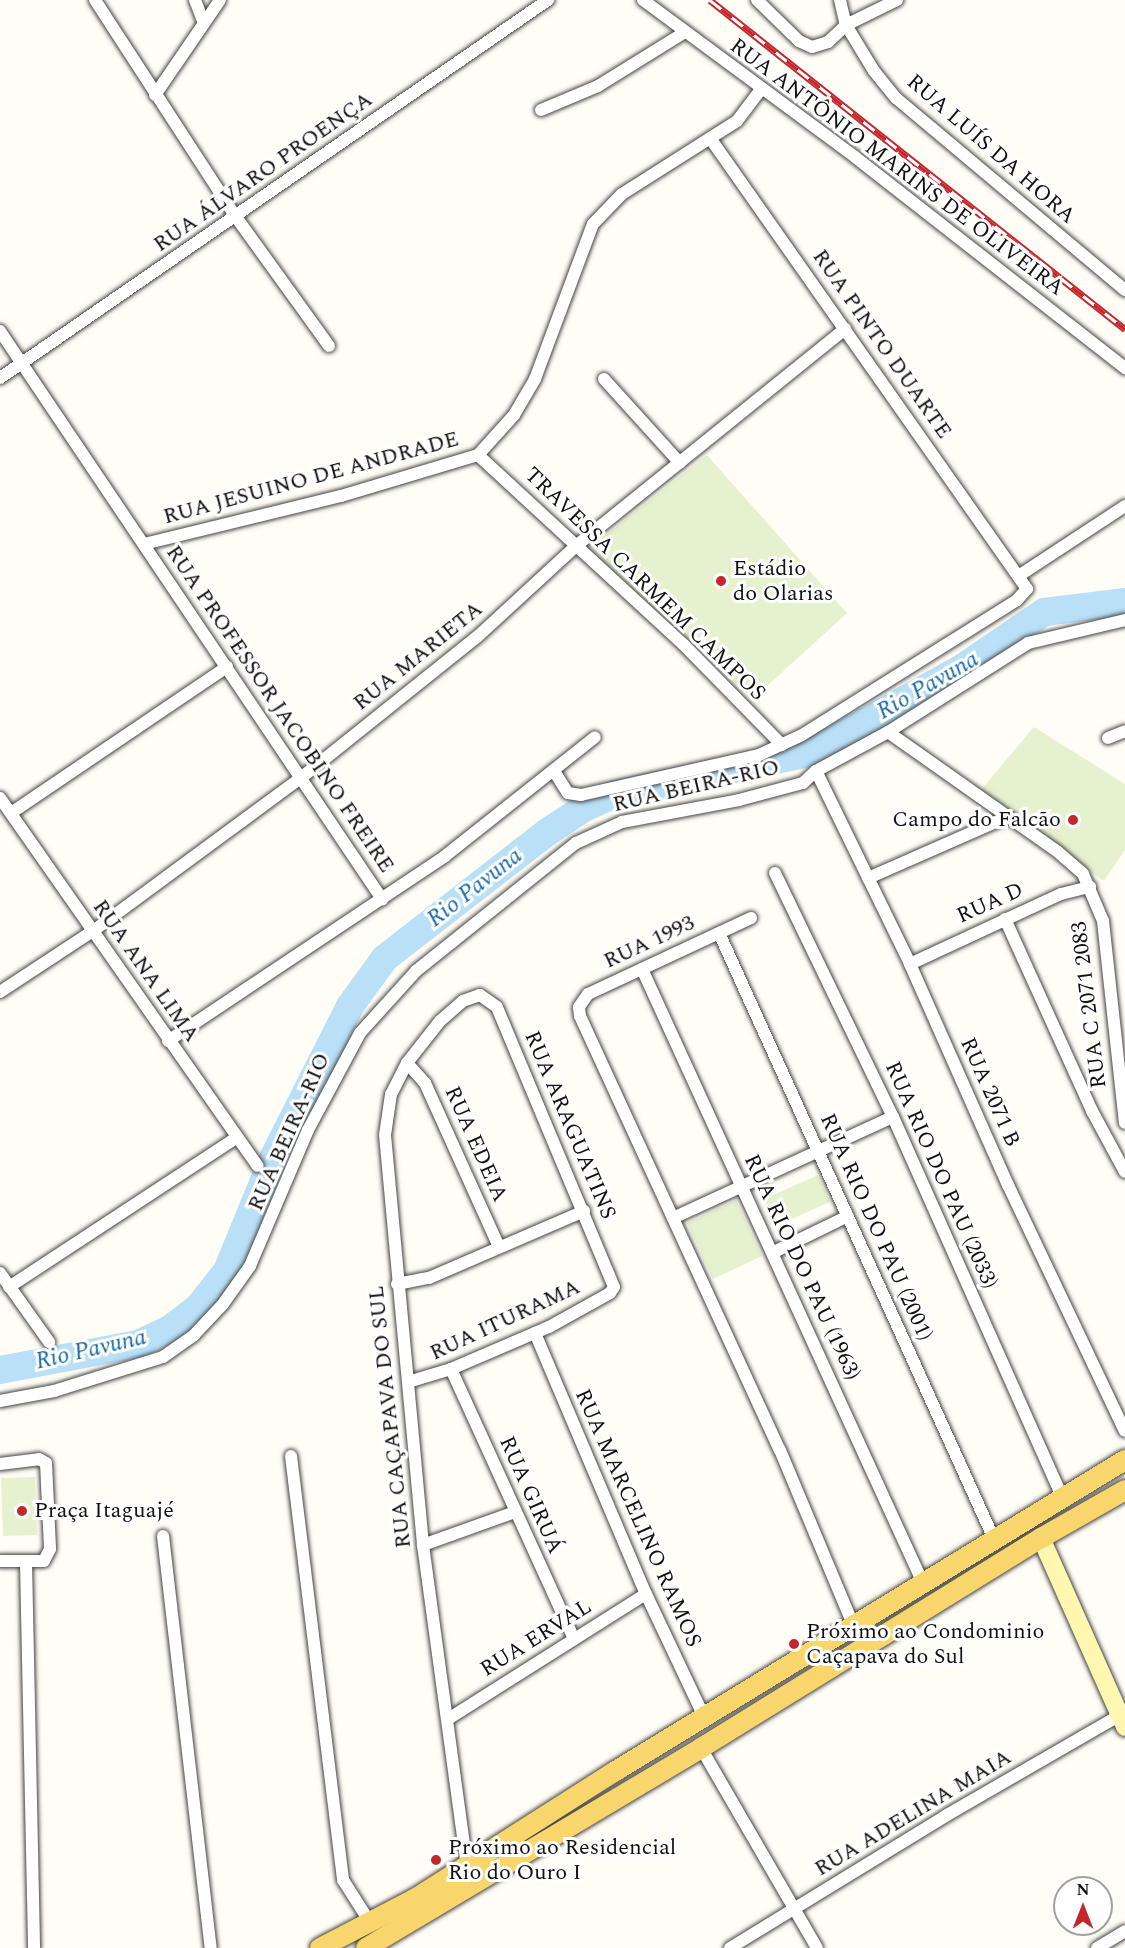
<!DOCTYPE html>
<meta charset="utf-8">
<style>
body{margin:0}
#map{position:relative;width:1125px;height:1948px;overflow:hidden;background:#fffdf5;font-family:Spectral,serif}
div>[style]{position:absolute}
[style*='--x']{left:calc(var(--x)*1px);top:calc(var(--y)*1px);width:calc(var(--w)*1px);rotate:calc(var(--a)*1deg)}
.pitch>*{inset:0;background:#e6f2cf}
.river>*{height:28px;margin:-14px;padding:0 14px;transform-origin:14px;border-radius:14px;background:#b9e0f7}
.roads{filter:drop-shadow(0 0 2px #444) drop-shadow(0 0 2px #444)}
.street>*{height:12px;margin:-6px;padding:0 6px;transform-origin:6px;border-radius:6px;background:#fff}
.secondary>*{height:18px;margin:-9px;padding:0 9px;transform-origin:9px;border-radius:9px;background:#fff6b0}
.primary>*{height:20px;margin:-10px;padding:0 10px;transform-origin:10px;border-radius:10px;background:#f9d66b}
.rail>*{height:7px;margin-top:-3.5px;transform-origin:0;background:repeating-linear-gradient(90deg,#fff 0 14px,#c4262e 0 28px);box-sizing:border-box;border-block:2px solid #c4262e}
.dots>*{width:16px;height:16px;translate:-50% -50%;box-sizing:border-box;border:3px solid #fff;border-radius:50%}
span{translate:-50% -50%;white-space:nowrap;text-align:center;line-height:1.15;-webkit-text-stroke:6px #fff;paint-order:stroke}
.street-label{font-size:22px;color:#111}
.poi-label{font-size:22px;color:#111}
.left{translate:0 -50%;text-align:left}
.right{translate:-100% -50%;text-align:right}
.water-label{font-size:24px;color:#1768a6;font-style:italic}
.north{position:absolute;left:1053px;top:1876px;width:60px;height:60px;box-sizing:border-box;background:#fff;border:2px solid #a0a0a0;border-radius:50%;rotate:0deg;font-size:16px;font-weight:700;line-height:24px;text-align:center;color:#111}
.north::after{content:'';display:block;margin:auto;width:21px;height:27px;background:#c4262e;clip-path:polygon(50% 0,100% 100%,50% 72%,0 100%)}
</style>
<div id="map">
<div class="pitch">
<i style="clip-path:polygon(707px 455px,847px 613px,753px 699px,588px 549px)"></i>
<i style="clip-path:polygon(1034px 727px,1125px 784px,1125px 850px,1104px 881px,980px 791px)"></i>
<i style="clip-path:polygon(818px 1175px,830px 1202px,776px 1226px,764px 1199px)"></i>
<i style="clip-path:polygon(736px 1200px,762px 1256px,713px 1279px,687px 1223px)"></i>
<i style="clip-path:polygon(35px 1477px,37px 1535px,3px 1536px,1px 1478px)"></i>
</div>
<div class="river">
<i style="--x:0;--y:1370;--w:140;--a:-10.7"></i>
<i style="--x:138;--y:1344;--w:35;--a:-25"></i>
<i style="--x:170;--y:1329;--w:34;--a:-37"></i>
<i style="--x:197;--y:1309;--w:48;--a:-51.7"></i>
<i style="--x:227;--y:1271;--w:122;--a:-67.8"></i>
<i style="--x:273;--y:1158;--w:170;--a:-63.1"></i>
<i style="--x:350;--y:1006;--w:59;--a:-53.9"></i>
<i style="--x:385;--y:958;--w:204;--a:-37.8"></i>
<i style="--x:546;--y:833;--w:45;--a:-33.3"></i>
<i style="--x:584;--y:808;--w:34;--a:-24"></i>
<i style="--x:615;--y:794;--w:198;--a:-11.9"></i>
<i style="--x:809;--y:753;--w:175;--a:-29.1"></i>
<i style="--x:962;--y:668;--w:99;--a:-34.3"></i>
<i style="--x:1044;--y:612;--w:82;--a:-7"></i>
</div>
<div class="roads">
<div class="street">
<i style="--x:95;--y:0;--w:259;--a:57"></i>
<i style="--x:236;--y:217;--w:159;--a:54.2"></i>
<i style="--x:195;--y:0;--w:22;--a:69"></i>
<i style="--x:643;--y:0;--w:264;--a:36.5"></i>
<i style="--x:855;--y:157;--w:343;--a:38"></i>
<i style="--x:757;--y:0;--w:59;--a:44.3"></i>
<i style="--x:799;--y:41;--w:14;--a:25"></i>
<i style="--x:812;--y:47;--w:17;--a:-17"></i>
<i style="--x:828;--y:42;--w:25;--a:-43"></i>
<i style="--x:846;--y:25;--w:57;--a:-26.1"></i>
<i style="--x:840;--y:0;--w:26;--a:77"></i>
<i style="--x:846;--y:25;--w:54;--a:58.7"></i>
<i style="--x:874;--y:71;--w:35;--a:51"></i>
<i style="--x:896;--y:98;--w:299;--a:40"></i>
<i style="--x:155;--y:95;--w:115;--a:-55.6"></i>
<i style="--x:541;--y:110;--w:62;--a:-22.8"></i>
<i style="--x:598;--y:86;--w:102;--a:-31.8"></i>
<i style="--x:0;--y:331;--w:685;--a:56.08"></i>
<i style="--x:0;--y:378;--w:666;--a:-34.6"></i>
<i style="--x:604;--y:379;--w:113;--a:47.9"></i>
<i style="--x:478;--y:455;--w:280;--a:42.7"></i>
<i style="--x:684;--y:645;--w:140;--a:45.6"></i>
<i style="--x:144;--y:544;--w:203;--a:-13.7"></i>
<i style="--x:341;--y:496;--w:143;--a:-16.7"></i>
<i style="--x:478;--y:455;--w:54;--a:-48"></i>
<i style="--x:514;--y:415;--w:42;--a:-59.7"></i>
<i style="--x:535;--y:379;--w:165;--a:-69.5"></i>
<i style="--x:593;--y:224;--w:42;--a:-46"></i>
<i style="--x:622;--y:194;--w:136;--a:-32.4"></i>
<i style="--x:737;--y:121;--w:40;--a:-53"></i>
<i style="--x:1020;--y:575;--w:126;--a:-33.3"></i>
<i style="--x:888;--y:732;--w:208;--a:35.2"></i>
<i style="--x:1058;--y:852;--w:33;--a:41"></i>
<i style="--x:1083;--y:874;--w:51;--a:66.9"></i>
<i style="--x:1103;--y:921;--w:203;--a:83.8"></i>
<i style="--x:1108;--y:738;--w:18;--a:-22"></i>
<i style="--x:554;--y:771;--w:26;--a:58"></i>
<i style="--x:568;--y:793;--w:13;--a:9"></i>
<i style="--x:581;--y:795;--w:182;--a:-12.7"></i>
<i style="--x:759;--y:755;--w:47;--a:-24.9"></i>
<i style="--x:802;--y:735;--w:254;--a:-32.1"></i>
<i style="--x:1017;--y:600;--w:15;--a:-48"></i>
<i style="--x:1027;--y:589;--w:551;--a:-125.1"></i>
<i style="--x:816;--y:771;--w:215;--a:64"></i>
<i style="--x:910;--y:964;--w:242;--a:66.1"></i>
<i style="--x:1008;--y:1185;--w:272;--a:64.6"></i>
<i style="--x:0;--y:798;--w:449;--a:55"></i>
<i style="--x:11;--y:813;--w:261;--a:-34.1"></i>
<i style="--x:775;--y:873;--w:271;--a:64.2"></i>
<i style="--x:893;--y:1117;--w:416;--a:66"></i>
<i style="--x:868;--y:878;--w:152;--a:-23.7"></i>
<i style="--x:751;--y:918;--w:180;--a:155"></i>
<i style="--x:588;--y:994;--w:16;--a:125"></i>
<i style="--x:579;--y:1007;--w:9;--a:84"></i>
<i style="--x:580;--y:1016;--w:478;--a:65.3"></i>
<i style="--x:780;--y:1450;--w:192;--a:67.3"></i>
<i style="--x:1005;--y:919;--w:211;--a:65.6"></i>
<i style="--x:1092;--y:1111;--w:69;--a:61.6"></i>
<i style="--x:719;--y:933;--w:665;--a:65.59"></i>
<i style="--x:910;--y:964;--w:166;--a:-24.9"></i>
<i style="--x:1061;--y:894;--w:30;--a:-14"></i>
<i style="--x:642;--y:969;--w:675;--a:65.41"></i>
<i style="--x:0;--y:992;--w:111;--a:-33.3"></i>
<i style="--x:93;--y:931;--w:260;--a:-36.4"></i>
<i style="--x:302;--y:777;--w:224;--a:-38.7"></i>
<i style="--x:477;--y:637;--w:134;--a:-42.6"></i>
<i style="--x:576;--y:546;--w:346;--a:-38.9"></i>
<i style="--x:168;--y:1041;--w:333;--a:-33.7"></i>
<i style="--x:445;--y:856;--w:191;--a:-38.4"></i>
<i style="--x:407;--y:1063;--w:27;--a:48"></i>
<i style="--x:425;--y:1083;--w:180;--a:65.7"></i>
<i style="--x:673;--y:1218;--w:242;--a:-24.7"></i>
<i style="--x:774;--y:1252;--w:82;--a:-25.9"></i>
<i style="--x:0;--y:1273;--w:85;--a:54.6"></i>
<i style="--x:397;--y:1284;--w:33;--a:-11"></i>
<i style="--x:429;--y:1278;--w:169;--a:-23.4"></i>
<i style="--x:9;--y:1287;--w:272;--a:-33.3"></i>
<i style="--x:535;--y:1333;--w:284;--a:67"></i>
<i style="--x:646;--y:1594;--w:138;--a:64.7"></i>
<i style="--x:451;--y:1369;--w:297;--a:65.5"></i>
<i style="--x:408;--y:1382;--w:45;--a:-16.8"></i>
<i style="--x:451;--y:1369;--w:107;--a:-23.2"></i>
<i style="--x:549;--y:1327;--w:70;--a:-29.1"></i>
<i style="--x:610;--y:1293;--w:7;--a:-56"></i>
<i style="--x:614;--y:1287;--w:303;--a:-112.7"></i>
<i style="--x:497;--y:1007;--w:21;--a:-145"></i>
<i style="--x:480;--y:995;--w:18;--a:161"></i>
<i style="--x:463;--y:1001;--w:30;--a:139"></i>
<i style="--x:440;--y:1021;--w:53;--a:128.2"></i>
<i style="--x:407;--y:1063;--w:35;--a:117"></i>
<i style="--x:391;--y:1094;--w:41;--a:98.3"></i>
<i style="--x:385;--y:1135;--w:412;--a:84.7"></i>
<i style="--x:423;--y:1545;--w:323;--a:82.2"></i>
<i style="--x:0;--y:1401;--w:55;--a:-10.5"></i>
<i style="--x:54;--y:1391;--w:114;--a:-17.3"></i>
<i style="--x:163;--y:1357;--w:38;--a:-35"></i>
<i style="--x:194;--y:1335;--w:42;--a:-46.9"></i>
<i style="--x:223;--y:1304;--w:47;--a:-54.6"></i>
<i style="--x:250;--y:1266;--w:148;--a:-66.9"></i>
<i style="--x:308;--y:1130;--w:110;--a:-61.8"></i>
<i style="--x:360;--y:1033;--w:84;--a:-47.9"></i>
<i style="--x:416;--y:971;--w:205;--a:-38.7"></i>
<i style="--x:576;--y:843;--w:51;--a:-24.5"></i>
<i style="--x:622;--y:822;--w:119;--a:-10.6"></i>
<i style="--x:739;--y:800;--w:66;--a:-14.9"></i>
<i style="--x:803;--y:783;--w:18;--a:-43"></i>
<i style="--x:816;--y:771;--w:82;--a:-28.4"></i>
<i style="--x:888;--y:732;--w:166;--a:-32.4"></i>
<i style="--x:1028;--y:643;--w:100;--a:-13.3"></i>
<i style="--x:291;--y:1456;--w:427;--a:83"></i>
<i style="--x:343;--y:1880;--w:52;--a:57.5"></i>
<i style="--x:0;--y:1464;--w:39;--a:-7"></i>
<i style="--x:39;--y:1459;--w:8;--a:30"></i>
<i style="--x:46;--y:1463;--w:86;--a:87.3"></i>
<i style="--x:50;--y:1549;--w:13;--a:117"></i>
<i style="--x:44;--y:1561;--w:44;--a:180"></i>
<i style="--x:163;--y:1536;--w:415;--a:83.4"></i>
<i style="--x:423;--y:1545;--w:98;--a:-19.7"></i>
<i style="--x:26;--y:1563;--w:385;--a:88.8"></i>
<i style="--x:448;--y:1719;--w:234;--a:-32.3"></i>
<i style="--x:701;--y:1748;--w:231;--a:59.9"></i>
<i style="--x:730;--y:1948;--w:255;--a:-31.5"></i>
<i style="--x:947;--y:1815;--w:200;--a:-30"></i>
<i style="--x:1097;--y:1948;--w:33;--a:-31"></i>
</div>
<div class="secondary">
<i style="--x:1041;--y:1538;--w:207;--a:66"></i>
</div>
<div class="primary">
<i style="--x:320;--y:1948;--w:108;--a:-27.5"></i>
<i style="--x:416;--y:1898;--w:235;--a:-32.5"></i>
<i style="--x:614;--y:1772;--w:599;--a:-31.41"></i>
<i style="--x:366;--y:1948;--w:390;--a:-30.8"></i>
<i style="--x:701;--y:1748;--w:400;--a:-31.7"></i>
<i style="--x:1041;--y:1538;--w:97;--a:-29.7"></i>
</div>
</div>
<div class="rail">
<i style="--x:710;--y:0;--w:530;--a:38.41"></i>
</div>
<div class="dots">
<i style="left:721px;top:581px;background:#c4262e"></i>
<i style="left:1073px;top:820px;background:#c4262e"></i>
<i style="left:22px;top:1511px;background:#c4262e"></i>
<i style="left:794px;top:1644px;background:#c4262e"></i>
<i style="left:436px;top:1860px;background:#c4262e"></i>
</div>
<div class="street-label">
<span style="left:991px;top:149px;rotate:41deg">RUA LUÍS DA HORA</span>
<span style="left:897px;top:167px;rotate:37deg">RUA ANTÔNIO MARINS DE OLIVEIRA</span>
<span style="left:263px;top:172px;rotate:-35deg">RUA ÁLVARO PROENÇA</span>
<span style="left:882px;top:344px;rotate:55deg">RUA PINTO DUARTE</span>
<span style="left:311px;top:478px;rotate:-15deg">RUA JESUINO DE ANDRADE</span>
<span style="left:645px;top:584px;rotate:44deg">TRAVESSA CARMEM CAMPOS</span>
<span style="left:418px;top:656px;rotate:-39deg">RUA MARIETA</span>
<span style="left:280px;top:709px;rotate:56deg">RUA PROFESSOR JACOBINO FREIRE</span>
<span style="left:696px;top:786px;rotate:-13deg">RUA BEIRA-RIO</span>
<span style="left:990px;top:903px;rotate:-24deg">RUA D</span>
<span style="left:649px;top:942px;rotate:-25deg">RUA 1993</span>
<span style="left:146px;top:971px;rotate:55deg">RUA ANA LIMA</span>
<span style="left:1089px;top:1005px;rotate:-97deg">RUA C 2071 2083</span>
<span style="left:990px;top:1092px;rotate:66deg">RUA 2071 B</span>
<span style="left:570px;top:1125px;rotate:67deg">RUA ARAGUATINS</span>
<span style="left:289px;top:1132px;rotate:-66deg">RUA BEIRA-RIO</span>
<span style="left:476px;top:1144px;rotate:66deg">RUA EDEIA</span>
<span style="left:941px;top:1175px;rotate:66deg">RUA RIO DO PAU (2033)</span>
<span style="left:876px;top:1227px;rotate:66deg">RUA RIO DO PAU (2001)</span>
<span style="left:802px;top:1267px;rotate:65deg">RUA RIO DO PAU (1963)</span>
<span style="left:505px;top:1320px;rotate:-25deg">RUA ITURAMA</span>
<span style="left:390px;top:1417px;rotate:-96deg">RUA CAÇAPAVA DO SUL</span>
<span style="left:531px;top:1495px;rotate:66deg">RUA GIRUÁ</span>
<span style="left:638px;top:1518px;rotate:66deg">RUA MARCELINO RAMOS</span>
<span style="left:536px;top:1638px;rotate:-32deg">RUA ERVAL</span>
<span style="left:913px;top:1813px;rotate:-31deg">RUA ADELINA MAIA</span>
</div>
<div class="poi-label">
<span class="left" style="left:733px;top:581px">Estádio<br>do Olarias</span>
<span class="right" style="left:1061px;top:820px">Campo do Falcão</span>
<span class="left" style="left:34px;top:1511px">Praça Itaguajé</span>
<span class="left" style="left:806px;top:1644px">Próximo ao Condominio<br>Caçapava do Sul</span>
<span class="left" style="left:448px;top:1860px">Próximo ao Residencial<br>Rio do Ouro I</span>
</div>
<div class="water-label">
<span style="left:928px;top:686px;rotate:-30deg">Rio Pavuna</span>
<span style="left:475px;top:888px;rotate:-38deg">Rio Pavuna</span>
<span style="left:91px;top:1350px;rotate:-13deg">Rio Pavuna</span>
</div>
<div class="north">N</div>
</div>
